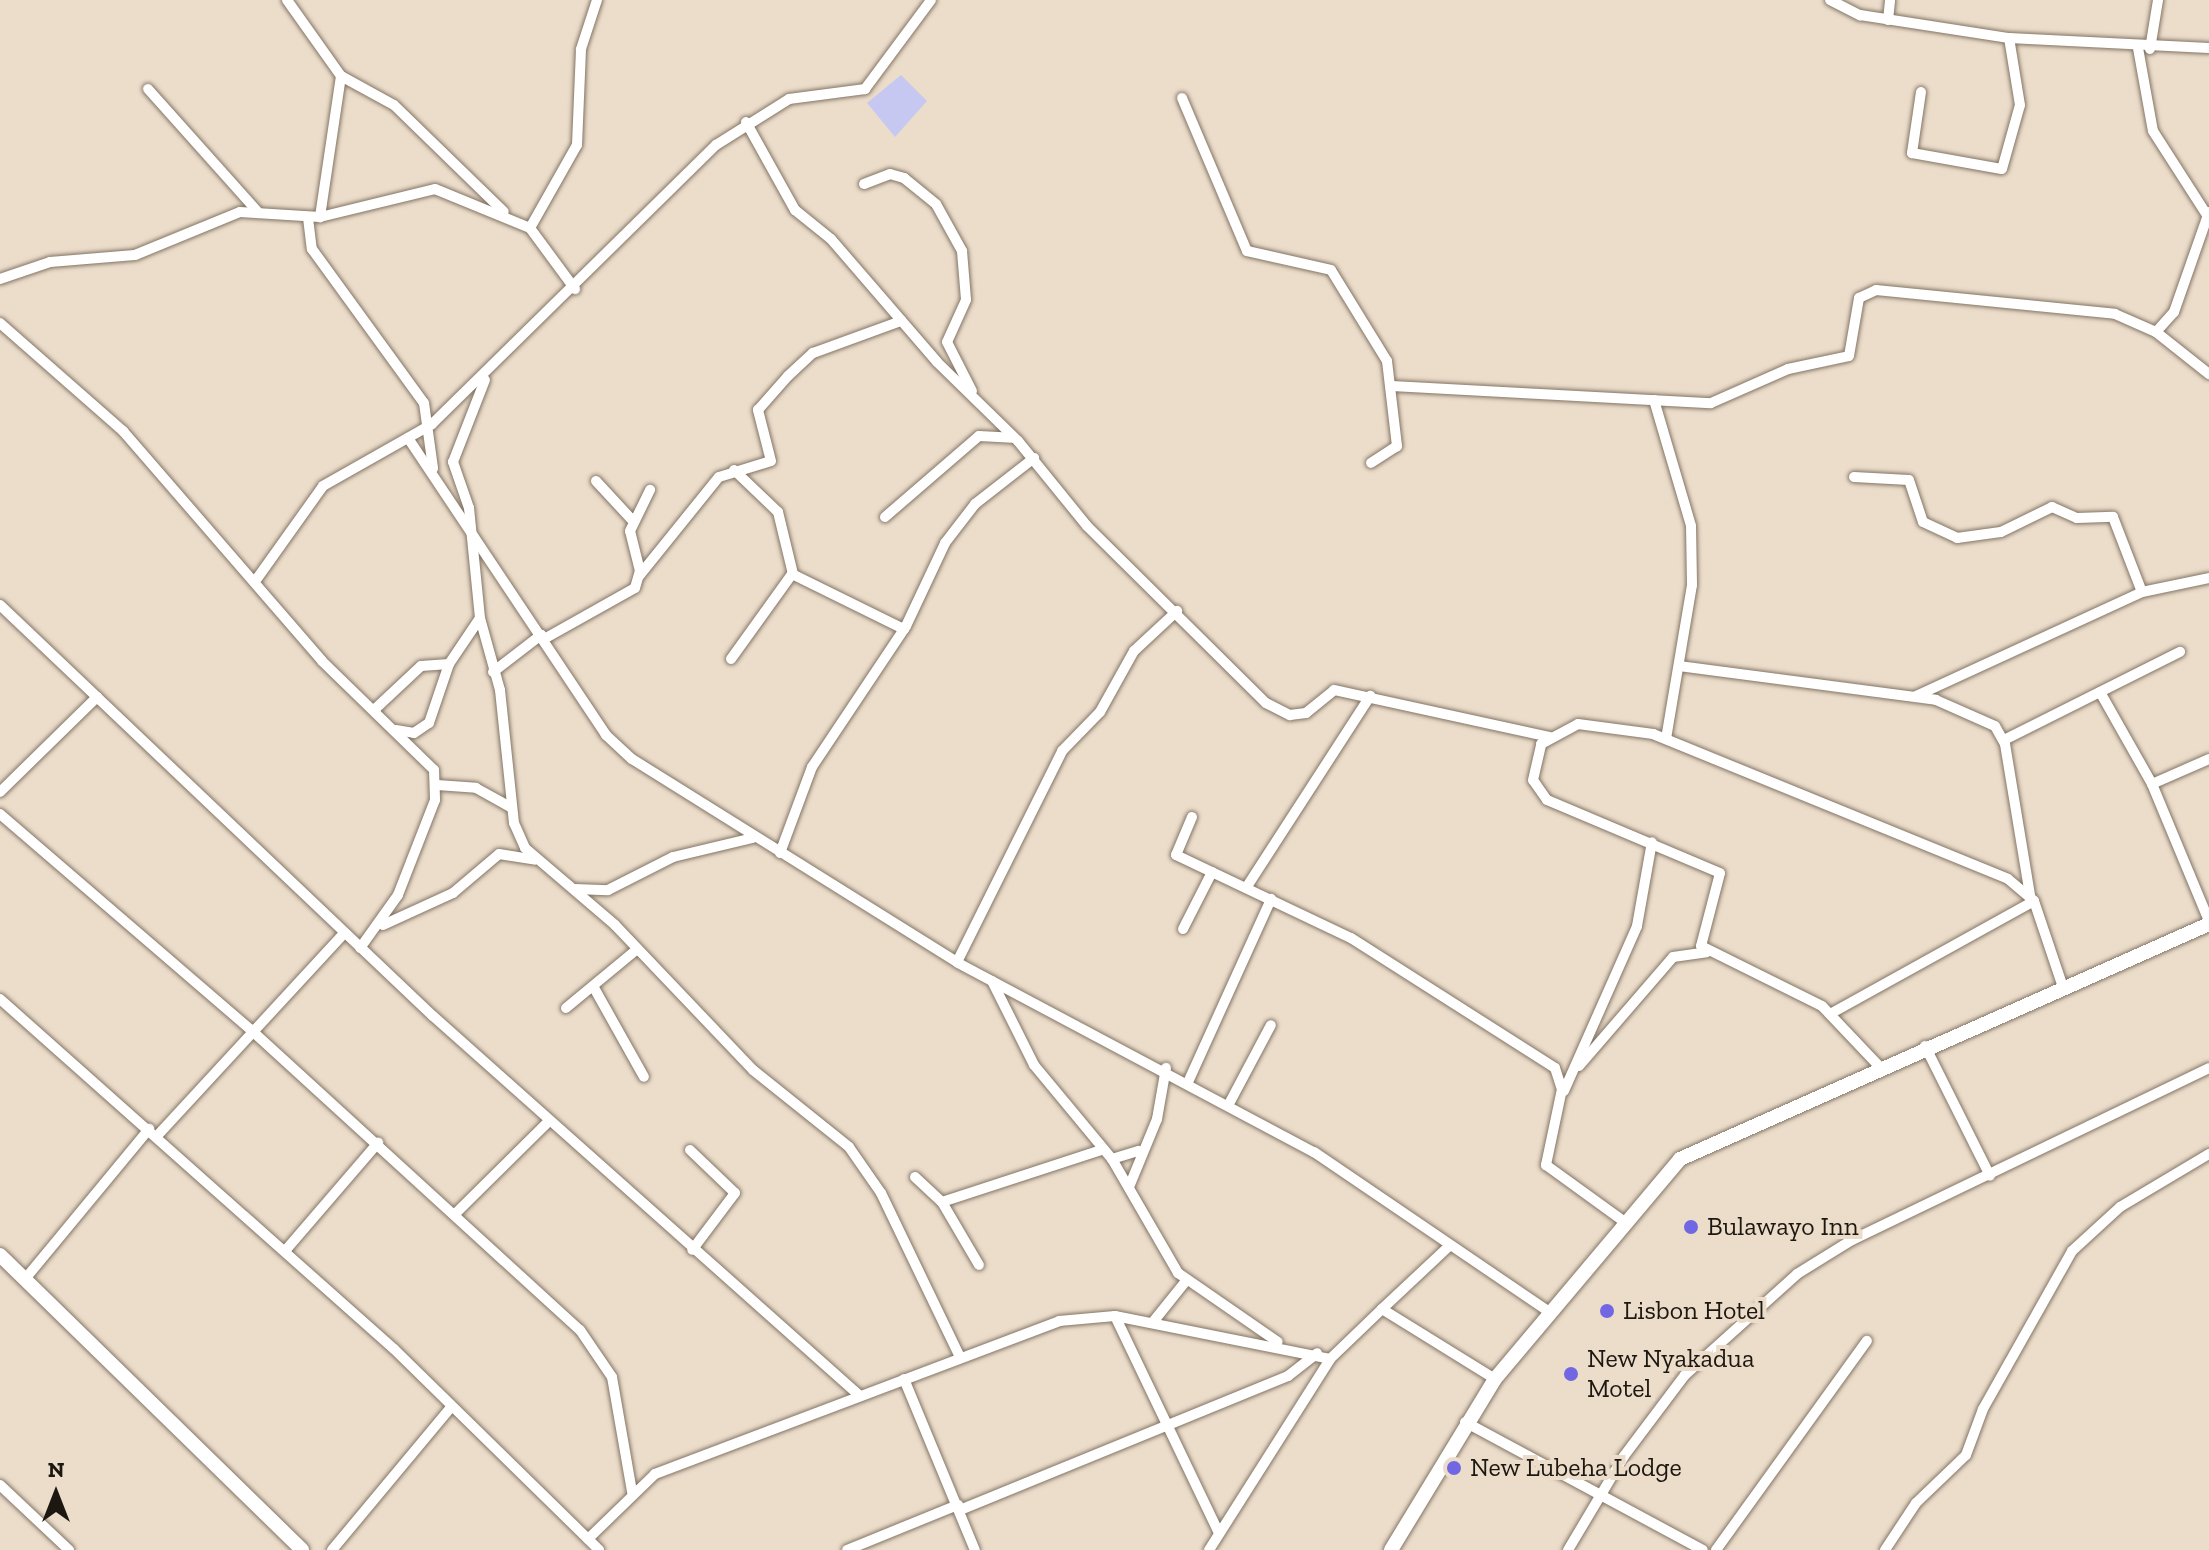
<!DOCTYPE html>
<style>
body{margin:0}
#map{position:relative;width:2209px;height:1550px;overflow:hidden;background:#ecddcb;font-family:"Zilla Slab",serif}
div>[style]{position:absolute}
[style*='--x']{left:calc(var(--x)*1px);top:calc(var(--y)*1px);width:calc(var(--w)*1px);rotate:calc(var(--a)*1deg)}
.green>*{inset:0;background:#c6c8f1}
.roads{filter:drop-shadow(0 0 2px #837565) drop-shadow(0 0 2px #837565)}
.minor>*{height:10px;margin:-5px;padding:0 5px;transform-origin:5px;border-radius:5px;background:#fff}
.secondary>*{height:14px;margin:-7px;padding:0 7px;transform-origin:7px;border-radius:7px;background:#fff}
.dots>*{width:22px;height:22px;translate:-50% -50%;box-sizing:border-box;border:4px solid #ecddcb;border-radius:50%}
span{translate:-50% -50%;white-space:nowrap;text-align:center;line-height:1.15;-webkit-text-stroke:8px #ecddcb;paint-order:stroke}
.poi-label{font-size:26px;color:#1c1710}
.left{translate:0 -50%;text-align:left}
.north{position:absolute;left:16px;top:1454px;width:80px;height:80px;-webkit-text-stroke:6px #ecddcb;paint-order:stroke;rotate:0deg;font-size:22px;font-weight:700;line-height:32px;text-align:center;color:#1c1710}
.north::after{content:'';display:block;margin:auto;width:28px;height:36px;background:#1c1710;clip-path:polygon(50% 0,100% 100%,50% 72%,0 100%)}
</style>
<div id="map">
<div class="green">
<i style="clip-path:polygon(901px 75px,927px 101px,895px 137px,867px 103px)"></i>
</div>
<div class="roads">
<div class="minor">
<i style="--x:287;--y:0;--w:93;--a:54.6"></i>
<i style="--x:341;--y:76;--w:143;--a:98.5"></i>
<i style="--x:1830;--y:0;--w:34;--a:27"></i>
<i style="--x:1860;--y:15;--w:151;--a:8.8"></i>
<i style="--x:2009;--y:38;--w:200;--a:2.9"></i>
<i style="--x:1888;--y:20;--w:20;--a:-84"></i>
<i style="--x:2138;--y:48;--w:84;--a:79.8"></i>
<i style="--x:2153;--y:131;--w:100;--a:57.3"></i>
<i style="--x:2150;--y:49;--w:50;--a:-80.7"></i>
<i style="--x:341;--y:76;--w:60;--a:28.7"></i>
<i style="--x:394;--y:105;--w:153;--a:44.2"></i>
<i style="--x:148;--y:89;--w:166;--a:48.2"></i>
<i style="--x:1921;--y:92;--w:62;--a:98.4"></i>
<i style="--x:1912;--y:153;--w:91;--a:10.1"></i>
<i style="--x:2002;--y:169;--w:66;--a:-74.3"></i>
<i style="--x:2020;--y:105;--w:68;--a:-99.3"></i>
<i style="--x:1182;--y:98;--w:166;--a:67"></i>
<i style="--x:1247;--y:251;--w:86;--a:12.7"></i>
<i style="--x:1331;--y:270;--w:107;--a:58.4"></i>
<i style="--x:1387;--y:361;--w:86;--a:83.3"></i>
<i style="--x:1397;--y:446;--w:31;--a:147"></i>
<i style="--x:746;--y:122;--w:101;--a:60.9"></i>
<i style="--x:795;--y:210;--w:46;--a:38.9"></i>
<i style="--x:831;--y:239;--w:162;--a:49.2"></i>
<i style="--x:937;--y:362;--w:113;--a:44.3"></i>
<i style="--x:1018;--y:441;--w:109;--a:50.9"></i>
<i style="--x:1087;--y:526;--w:252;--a:44.7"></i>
<i style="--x:1266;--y:703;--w:27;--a:27"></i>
<i style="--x:1290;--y:715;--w:16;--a:-7"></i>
<i style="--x:1306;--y:713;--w:36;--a:-39"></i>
<i style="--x:1334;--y:690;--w:221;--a:12.3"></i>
<i style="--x:864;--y:184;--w:28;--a:-21"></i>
<i style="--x:890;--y:174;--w:15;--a:16"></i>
<i style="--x:904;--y:178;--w:41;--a:39.1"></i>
<i style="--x:936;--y:204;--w:54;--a:61"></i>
<i style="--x:962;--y:251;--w:49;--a:85.3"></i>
<i style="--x:966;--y:300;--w:46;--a:114.3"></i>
<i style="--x:947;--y:342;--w:55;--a:63"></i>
<i style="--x:308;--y:218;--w:31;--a:83"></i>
<i style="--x:312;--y:249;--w:190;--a:54"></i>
<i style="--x:424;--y:403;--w:66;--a:82.1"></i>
<i style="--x:530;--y:228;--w:95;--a:-60.5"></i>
<i style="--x:577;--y:145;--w:96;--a:-87.6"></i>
<i style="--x:581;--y:49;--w:52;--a:-71.9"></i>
<i style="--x:0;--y:279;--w:53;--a:-18.8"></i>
<i style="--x:50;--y:262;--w:85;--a:-4.7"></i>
<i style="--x:135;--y:255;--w:113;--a:-22.3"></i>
<i style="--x:240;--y:212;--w:80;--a:3.6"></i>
<i style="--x:320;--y:217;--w:118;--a:-13.7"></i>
<i style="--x:435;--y:189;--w:103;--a:22.3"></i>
<i style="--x:530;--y:228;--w:76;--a:53.6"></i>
<i style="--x:0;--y:323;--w:164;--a:41.3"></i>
<i style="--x:123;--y:431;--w:304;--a:49.1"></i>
<i style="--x:322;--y:661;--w:156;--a:44.2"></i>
<i style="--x:434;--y:770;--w:30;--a:88"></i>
<i style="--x:435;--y:800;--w:102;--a:111.3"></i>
<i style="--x:398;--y:895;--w:65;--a:125.6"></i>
<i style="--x:2156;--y:332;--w:27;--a:-48"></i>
<i style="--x:2174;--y:312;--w:106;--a:-70.7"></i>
<i style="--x:1392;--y:386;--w:319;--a:3.1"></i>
<i style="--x:1711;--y:403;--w:84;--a:-23.8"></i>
<i style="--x:1788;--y:369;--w:62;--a:-12"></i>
<i style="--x:1849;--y:356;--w:59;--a:-80.2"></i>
<i style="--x:1859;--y:298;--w:19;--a:-25"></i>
<i style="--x:1876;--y:290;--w:240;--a:5.7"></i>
<i style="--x:2115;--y:314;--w:45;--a:23.7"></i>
<i style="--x:2156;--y:332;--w:68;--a:38.4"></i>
<i style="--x:1654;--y:400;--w:131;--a:73.6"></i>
<i style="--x:1691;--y:526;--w:59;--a:89"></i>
<i style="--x:1692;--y:585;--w:156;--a:99.6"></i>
<i style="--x:408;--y:438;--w:357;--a:56.3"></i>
<i style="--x:606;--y:735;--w:35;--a:43"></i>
<i style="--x:632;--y:759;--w:385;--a:32"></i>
<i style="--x:958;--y:963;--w:403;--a:28"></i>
<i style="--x:1314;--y:1152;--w:283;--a:34.2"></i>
<i style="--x:734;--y:470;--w:61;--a:43.7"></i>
<i style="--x:778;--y:512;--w:64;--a:76.4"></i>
<i style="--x:1854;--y:477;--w:55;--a:3.1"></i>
<i style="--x:1909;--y:480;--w:44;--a:71.6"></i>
<i style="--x:1923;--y:522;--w:38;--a:25"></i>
<i style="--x:1957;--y:538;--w:44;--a:-7.8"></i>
<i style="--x:2001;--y:532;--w:57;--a:-26.1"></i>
<i style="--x:2052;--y:507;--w:27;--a:24"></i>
<i style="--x:2077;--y:518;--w:36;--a:-2"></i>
<i style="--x:2113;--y:517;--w:80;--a:68.9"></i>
<i style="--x:596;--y:481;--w:54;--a:47.2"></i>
<i style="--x:885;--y:517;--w:124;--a:-40.8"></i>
<i style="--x:979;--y:436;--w:33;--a:3"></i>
<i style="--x:639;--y:576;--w:127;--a:-51.1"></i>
<i style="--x:719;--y:477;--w:54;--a:-17.1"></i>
<i style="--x:771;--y:461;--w:53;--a:-104.3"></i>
<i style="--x:758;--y:410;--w:45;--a:-48.6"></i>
<i style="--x:788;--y:376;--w:34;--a:-43"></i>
<i style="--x:813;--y:353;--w:94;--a:-20"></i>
<i style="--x:256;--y:580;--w:115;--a:-54.5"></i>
<i style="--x:323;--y:486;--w:125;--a:-29.6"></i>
<i style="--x:432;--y:424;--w:398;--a:-44.5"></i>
<i style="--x:716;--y:145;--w:86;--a:-32.2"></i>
<i style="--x:789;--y:99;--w:77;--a:-7.5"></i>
<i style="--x:865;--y:89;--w:111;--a:-53.4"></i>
<i style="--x:0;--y:605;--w:597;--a:43.51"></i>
<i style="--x:433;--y:1016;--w:572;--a:41.67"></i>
<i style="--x:480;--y:618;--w:75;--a:74.5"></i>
<i style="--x:500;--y:690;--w:134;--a:84"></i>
<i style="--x:514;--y:823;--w:27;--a:66"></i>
<i style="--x:525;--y:848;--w:118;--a:40.5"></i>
<i style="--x:615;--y:925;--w:200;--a:46.4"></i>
<i style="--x:753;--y:1070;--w:123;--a:38.7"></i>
<i style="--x:849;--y:1147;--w:56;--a:55.2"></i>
<i style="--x:881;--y:1193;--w:180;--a:64.3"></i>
<i style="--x:544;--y:639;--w:104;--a:-29.3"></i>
<i style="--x:635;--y:588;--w:18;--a:-74"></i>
<i style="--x:640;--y:571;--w:41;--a:-104"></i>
<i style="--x:630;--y:531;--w:46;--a:-64"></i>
<i style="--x:731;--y:659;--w:105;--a:-54.3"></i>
<i style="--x:792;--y:574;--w:125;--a:26.2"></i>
<i style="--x:1679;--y:666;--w:259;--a:7.5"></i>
<i style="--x:1936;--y:700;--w:64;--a:23.8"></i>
<i style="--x:1995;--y:726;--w:21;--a:61"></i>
<i style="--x:2005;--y:744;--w:153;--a:80.6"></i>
<i style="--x:493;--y:672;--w:61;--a:-37.6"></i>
<i style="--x:2100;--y:692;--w:106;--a:60.5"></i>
<i style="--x:2152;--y:784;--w:148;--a:67.4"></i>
<i style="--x:1916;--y:696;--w:249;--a:-24.7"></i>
<i style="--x:2142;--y:592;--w:68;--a:-11.8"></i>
<i style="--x:374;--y:710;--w:64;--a:-43.1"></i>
<i style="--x:421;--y:666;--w:28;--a:-4"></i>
<i style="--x:396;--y:730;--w:18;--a:9"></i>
<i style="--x:414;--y:733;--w:18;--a:-34"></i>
<i style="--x:429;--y:723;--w:62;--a:-71.3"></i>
<i style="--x:449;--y:664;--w:55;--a:-56"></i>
<i style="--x:480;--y:618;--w:111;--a:-95.7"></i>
<i style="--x:469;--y:508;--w:49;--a:-109.2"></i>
<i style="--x:453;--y:462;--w:88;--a:-68.7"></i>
<i style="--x:2004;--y:740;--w:197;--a:-26.6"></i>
<i style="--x:2152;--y:784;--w:62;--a:-23.7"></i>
<i style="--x:437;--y:785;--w:39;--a:4"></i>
<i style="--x:476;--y:788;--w:41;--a:29.1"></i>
<i style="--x:0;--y:792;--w:136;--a:-44.4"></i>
<i style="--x:0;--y:814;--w:330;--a:40.7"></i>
<i style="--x:250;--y:1029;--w:447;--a:42.4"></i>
<i style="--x:580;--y:1330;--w:57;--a:55.8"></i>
<i style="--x:612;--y:1377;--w:117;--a:80.1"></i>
<i style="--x:1192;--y:817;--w:41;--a:112.8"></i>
<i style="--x:1176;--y:855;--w:194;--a:25.4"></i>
<i style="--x:1351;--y:938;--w:242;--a:32.5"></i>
<i style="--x:1555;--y:1068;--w:22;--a:72"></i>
<i style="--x:1562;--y:1089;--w:78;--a:101.9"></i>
<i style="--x:1546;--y:1165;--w:94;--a:35.9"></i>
<i style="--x:780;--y:853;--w:92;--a:-69.6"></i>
<i style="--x:812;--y:767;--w:169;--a:-56.3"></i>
<i style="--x:906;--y:626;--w:92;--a:-64.8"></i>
<i style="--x:945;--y:543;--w:49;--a:-52.4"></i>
<i style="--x:975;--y:504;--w:75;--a:-37.9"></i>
<i style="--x:1246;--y:888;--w:229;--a:-57.1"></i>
<i style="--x:575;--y:889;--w:33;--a:2"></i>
<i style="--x:608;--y:890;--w:73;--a:-26.9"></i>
<i style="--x:673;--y:857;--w:82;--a:-13.4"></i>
<i style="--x:383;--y:925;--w:77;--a:-24.6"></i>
<i style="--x:453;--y:893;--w:60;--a:-40.3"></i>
<i style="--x:499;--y:854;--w:36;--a:9"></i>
<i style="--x:1183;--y:929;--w:64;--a:-63"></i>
<i style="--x:957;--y:962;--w:236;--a:-63.5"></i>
<i style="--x:1062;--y:751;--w:54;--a:-45.7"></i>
<i style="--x:1100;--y:712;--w:70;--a:-60.9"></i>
<i style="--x:1134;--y:651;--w:59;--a:-42.9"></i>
<i style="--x:992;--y:981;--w:94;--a:63.4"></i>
<i style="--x:1034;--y:1065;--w:122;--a:50.3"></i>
<i style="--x:1112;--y:1159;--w:132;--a:59.9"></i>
<i style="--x:1178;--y:1273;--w:121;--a:34.6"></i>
<i style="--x:593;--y:986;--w:104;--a:60.7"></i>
<i style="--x:0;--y:999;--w:527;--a:41.62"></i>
<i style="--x:394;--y:1349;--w:287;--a:44.4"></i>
<i style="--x:566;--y:1008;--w:91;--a:-39.6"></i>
<i style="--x:1830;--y:1014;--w:233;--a:-29"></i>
<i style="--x:1925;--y:1046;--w:145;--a:63.4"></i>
<i style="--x:1878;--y:1065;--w:81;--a:-133.5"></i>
<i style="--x:1822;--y:1006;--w:135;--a:-153.6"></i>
<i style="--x:1701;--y:946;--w:75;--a:-75.4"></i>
<i style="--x:1720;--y:873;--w:188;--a:-157.1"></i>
<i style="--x:1547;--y:800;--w:24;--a:-125"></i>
<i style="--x:1533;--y:780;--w:37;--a:-77"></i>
<i style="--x:1541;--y:744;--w:42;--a:-28.4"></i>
<i style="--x:1578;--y:724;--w:76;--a:7.6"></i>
<i style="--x:1653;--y:734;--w:383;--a:22.2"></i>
<i style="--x:2008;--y:879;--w:34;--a:40"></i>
<i style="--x:2034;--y:901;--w:94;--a:71.4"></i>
<i style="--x:1579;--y:1066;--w:144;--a:-49.2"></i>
<i style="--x:1673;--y:957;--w:34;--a:-8"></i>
<i style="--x:1189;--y:1080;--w:199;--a:-65.6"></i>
<i style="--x:1564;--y:1091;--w:180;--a:-66.1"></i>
<i style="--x:1637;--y:926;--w:85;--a:-79.9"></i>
<i style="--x:1230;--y:1102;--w:87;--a:-62"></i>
<i style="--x:157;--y:1136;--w:276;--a:-47.3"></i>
<i style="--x:690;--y:1150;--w:62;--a:43.7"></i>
<i style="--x:735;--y:1193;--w:71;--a:127"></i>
<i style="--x:1112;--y:1159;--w:28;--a:-17"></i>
<i style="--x:915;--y:1177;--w:37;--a:43"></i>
<i style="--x:942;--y:1202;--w:170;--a:-18.1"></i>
<i style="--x:1129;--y:1187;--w:74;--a:-67.6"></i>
<i style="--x:1157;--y:1119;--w:52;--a:-80"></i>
<i style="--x:942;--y:1202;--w:73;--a:59.6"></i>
<i style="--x:455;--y:1214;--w:131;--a:-44.7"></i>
<i style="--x:285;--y:1251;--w:143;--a:-49.3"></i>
<i style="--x:25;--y:1279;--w:195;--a:-50.4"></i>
<i style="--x:1382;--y:1309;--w:92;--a:-43.2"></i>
<i style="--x:1115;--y:1316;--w:241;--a:64.4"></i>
<i style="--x:1153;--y:1322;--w:53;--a:-51.2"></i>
<i style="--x:904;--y:1379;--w:185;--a:67.5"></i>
<i style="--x:1465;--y:1422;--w:270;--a:28.3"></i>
<i style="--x:0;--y:1485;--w:95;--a:43.3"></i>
<i style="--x:960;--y:1510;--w:354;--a:-22.2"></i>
<i style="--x:1288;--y:1376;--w:37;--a:-38"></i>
<i style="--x:588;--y:1539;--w:93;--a:-44.1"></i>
<i style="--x:655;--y:1474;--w:432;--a:-20.7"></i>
<i style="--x:1059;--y:1321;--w:56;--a:-5.1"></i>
<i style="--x:1115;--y:1316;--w:219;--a:11.3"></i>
<i style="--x:332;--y:1550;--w:187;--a:-50.2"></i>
<i style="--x:847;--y:1550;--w:120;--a:-22.1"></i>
<i style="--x:1209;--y:1550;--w:226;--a:-57.6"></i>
<i style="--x:1330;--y:1359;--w:72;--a:-43.9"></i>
<i style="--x:1382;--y:1309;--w:133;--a:31.8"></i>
<i style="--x:1568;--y:1550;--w:109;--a:-59.2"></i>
<i style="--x:1624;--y:1456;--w:101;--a:-53"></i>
<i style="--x:1685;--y:1375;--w:151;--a:-42"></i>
<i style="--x:1797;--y:1274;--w:65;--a:-31.7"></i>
<i style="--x:1852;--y:1240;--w:396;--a:-25.7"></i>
<i style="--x:1716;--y:1550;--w:258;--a:-54.2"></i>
<i style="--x:1885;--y:1550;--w:56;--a:-56.6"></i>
<i style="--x:1916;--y:1503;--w:69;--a:-43.8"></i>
<i style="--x:1966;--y:1455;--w:49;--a:-69.7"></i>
<i style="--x:1983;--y:1409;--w:181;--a:-60.6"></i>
<i style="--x:2072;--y:1251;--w:65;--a:-42.5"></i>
<i style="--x:2120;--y:1207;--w:104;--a:-30.8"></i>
</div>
<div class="secondary">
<i style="--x:0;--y:1255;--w:422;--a:44.3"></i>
<i style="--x:1391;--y:1550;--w:200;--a:-58.7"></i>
<i style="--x:1495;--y:1379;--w:287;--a:-49.9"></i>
<i style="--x:1680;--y:1159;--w:579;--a:-23.95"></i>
</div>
</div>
<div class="dots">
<i style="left:1691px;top:1227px;background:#7267e2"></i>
<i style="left:1607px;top:1311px;background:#7267e2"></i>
<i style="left:1571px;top:1374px;background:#7267e2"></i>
<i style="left:1454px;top:1468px;background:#7267e2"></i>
</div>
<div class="poi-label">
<span class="left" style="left:1707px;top:1227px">Bulawayo Inn</span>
<span class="left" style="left:1623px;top:1311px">Lisbon Hotel</span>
<span class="left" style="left:1587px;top:1374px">New Nyakadua<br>Motel</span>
<span class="left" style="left:1470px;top:1468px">New Lubeha Lodge</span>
</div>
<div class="north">N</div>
</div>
